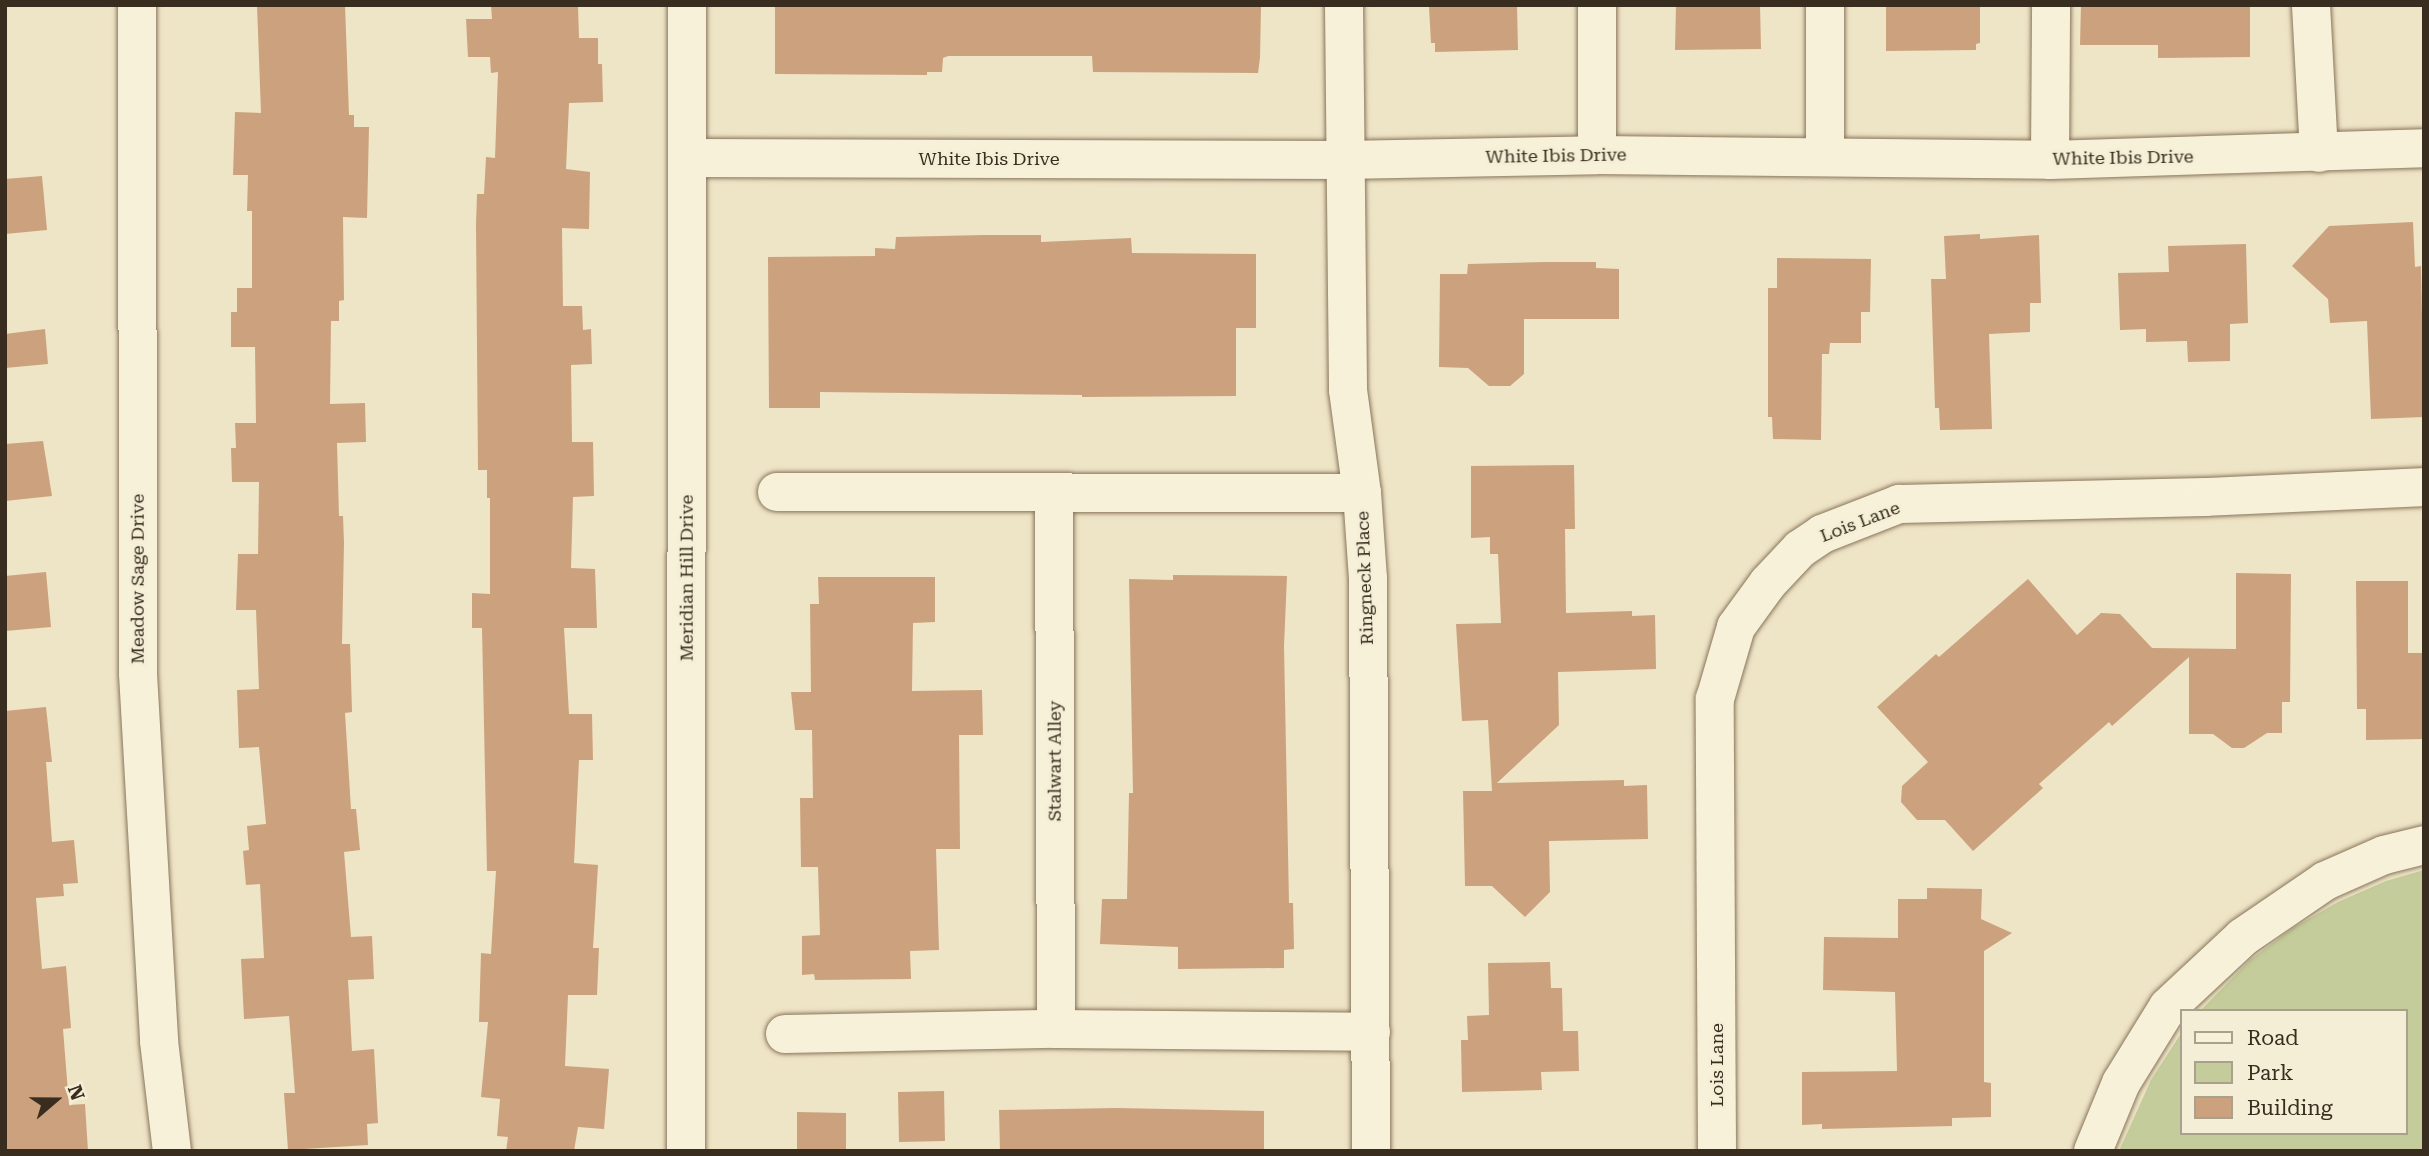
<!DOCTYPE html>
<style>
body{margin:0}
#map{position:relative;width:2429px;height:1156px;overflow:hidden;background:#eee4c6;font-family:"Roboto Serif",serif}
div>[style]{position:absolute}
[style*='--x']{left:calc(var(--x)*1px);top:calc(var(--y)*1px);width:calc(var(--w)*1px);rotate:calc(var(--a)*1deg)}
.green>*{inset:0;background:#c3cc9a}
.building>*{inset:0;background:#cba27d}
.roads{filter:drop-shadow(0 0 2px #89765c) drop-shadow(0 0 2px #89765c)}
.minor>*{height:38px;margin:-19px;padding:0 19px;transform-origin:19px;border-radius:19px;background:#f8f1d9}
span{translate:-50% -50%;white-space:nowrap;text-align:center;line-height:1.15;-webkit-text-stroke:5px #f5eed6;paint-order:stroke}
.street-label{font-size:18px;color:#392d1f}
.frame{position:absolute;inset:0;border:7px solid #392d1f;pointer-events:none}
.legend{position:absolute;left:2180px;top:1009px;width:228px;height:126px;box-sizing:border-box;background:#f5eed6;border:2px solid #aaa18d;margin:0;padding:9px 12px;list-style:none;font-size:21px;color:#392d1f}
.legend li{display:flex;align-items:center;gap:14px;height:35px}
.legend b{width:35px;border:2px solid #aaa18d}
.north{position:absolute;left:21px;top:1065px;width:70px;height:70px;-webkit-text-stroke:5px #f5eed6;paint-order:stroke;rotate:70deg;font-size:19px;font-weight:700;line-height:28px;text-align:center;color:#392d1f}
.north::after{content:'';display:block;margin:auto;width:24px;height:32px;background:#392d1f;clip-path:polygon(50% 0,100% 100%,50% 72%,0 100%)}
</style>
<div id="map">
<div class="green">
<i style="clip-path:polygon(2424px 870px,2424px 1151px,2119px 1151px,2151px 1080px,2182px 1032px,2182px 1133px,2406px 1133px,2406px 1011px,2200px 1011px,2250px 960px,2293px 928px,2338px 902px,2386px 881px)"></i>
</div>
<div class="building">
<i style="clip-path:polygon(257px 5px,345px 5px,349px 115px,354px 115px,354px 127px,369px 127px,367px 218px,343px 217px,344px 300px,339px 301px,339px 321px,331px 321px,330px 404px,365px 403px,366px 442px,337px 443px,339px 516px,343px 516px,344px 543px,342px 644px,350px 644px,352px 712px,345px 713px,351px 809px,356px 809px,360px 850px,344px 852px,351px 937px,372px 936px,374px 979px,348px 980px,352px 1051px,374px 1049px,378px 1123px,367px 1124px,368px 1145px,288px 1150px,284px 1093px,295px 1093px,289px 1016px,244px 1019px,241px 959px,264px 958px,260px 884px,246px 885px,243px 851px,249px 850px,247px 826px,266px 824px,259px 747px,239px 748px,237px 690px,259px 689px,256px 610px,236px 610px,238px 554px,258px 554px,259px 482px,232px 482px,231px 448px,236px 448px,235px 423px,256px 423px,255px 347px,231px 347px,231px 312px,237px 312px,237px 288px,252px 288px,252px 211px,247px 211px,248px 175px,233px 175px,235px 112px,261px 113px)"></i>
<i style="clip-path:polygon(491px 5px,578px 5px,579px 38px,598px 38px,598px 64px,602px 64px,603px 102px,569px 103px,566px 169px,590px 172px,589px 229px,562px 228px,563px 306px,582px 306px,583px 330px,591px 329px,592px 364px,571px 365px,572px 442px,593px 442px,594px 496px,573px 497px,571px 568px,595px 569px,597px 628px,564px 628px,569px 714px,592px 714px,593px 760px,579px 760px,574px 863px,598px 865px,593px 948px,599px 948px,597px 995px,568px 995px,565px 1066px,609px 1069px,604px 1129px,578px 1127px,574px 1151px,506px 1151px,508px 1137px,497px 1136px,500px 1099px,481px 1097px,488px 1022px,479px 1022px,481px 953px,491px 954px,496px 871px,487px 871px,482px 628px,472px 628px,472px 593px,490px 594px,490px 498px,487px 498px,487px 470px,478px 470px,476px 224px,477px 194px,484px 194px,486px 157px,495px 158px,498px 72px,491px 73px,490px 57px,468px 57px,466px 19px,492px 19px)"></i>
<i style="clip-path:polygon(775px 5px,1261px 5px,1260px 58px,1258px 73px,1093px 72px,1092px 56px,948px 56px,943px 58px,942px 72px,927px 72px,927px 75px,775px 74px)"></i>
<i style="clip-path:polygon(1450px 5px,1517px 5px,1518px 50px,1435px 52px,1435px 43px,1431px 43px,1429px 7px)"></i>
<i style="clip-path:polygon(1676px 5px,1760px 5px,1761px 49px,1675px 50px)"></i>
<i style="clip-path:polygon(1893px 5px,1980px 5px,1980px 43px,1976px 44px,1976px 50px,1886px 51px,1886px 7px)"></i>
<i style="clip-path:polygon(2081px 5px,2250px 5px,2250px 57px,2158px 58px,2158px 45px,2080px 45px)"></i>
<i style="clip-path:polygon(42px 176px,47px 230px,5px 234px,5px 179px)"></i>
<i style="clip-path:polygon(2413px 222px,2415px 267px,2421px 266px,2424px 417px,2371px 419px,2367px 321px,2330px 323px,2328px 299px,2292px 266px,2329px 226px)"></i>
<i style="clip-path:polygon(1980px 234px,1980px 239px,2039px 235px,2041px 303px,2030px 303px,2030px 332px,1989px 334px,1992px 429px,1940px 430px,1939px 408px,1935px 408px,1931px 279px,1946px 279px,1944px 236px)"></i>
<i style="clip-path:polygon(984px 235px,1041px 235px,1041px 242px,1131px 238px,1132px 253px,1256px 254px,1256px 328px,1236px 328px,1236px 396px,1082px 397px,1082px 395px,820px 392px,820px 408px,769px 408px,768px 257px,875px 256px,875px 248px,895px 249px,896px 237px)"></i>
<i style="clip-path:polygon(2246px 244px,2248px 323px,2230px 324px,2230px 361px,2188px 362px,2187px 341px,2146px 342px,2146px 329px,2120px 330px,2118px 273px,2169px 272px,2168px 246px)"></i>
<i style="clip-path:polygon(1777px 258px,1871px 259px,1870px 312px,1861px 312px,1861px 343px,1830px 343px,1829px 354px,1822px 354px,1821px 440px,1773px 439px,1772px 417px,1768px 417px,1768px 288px,1777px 288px)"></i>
<i style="clip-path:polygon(1545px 262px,1596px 262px,1596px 268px,1619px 269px,1619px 319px,1524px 319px,1524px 374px,1510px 386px,1489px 386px,1468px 368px,1439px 367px,1440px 274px,1467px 274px,1468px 264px)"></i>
<i style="clip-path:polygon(45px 329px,48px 364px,5px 368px,5px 334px)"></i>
<i style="clip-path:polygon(43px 441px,52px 496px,5px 501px,5px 444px)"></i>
<i style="clip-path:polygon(1574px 465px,1575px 529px,1565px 529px,1566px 613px,1632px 611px,1632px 616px,1655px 615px,1656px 669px,1558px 672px,1559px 725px,1497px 783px,1624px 780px,1624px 786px,1647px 785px,1648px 839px,1549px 841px,1550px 892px,1525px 917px,1492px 886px,1465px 886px,1463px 791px,1492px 791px,1488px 720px,1462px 721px,1456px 624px,1501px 623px,1498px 554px,1490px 554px,1490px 537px,1471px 538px,1471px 466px)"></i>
<i style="clip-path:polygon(46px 572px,51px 627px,5px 631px,5px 576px)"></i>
<i style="clip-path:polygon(2236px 573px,2291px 574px,2290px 702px,2282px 702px,2282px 733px,2267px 733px,2244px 748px,2232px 748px,2213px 734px,2189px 734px,2189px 657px,2112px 726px,2109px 722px,2039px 784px,2043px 788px,1973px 851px,1945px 820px,1917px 820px,1901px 802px,1902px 786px,1928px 762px,1877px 707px,1936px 654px,1939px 657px,2028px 579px,2077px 635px,2101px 613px,2120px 614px,2152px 648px,2236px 649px)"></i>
<i style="clip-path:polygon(1173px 575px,1287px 576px,1284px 646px,1289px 903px,1293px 903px,1294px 949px,1284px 950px,1284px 968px,1178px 969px,1178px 947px,1100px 944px,1102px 899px,1127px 899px,1129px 793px,1133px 793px,1129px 579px,1173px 580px)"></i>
<i style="clip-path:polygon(818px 577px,935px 577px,935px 622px,913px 623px,912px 691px,982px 690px,983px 735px,959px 735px,960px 849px,936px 849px,939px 950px,910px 951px,911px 979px,815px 980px,814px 974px,802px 975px,802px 936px,820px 935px,818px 867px,801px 867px,800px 798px,813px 798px,812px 730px,795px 730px,791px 692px,811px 692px,810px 604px,819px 604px)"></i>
<i style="clip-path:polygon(2356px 581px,2408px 581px,2408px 653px,2424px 653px,2424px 739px,2366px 740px,2366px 709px,2357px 709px)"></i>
<i style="clip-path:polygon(46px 707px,52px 762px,46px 762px,52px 842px,74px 840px,78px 883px,63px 884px,64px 896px,36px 898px,42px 969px,66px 966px,71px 1028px,63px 1029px,69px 1105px,85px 1104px,88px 1151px,5px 1151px,5px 711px)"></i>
<i style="clip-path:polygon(1927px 888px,1982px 889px,1981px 919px,2012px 933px,1984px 951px,1984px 1082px,1991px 1083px,1991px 1117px,1952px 1118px,1952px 1126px,1822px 1129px,1822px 1124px,1802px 1125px,1802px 1072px,1897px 1071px,1895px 992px,1823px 990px,1824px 937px,1898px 938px,1898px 899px,1927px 899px)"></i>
<i style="clip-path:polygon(1550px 962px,1551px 988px,1562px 988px,1563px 1031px,1578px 1031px,1579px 1071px,1541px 1072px,1542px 1090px,1462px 1092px,1461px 1040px,1468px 1040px,1467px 1016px,1489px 1015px,1488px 963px)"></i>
<i style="clip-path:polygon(944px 1091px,945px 1141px,899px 1142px,898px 1092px)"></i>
<i style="clip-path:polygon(1117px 1108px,1264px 1111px,1264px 1151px,1000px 1151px,999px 1110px)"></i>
<i style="clip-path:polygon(797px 1112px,846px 1113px,846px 1151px,797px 1151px)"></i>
</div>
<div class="roads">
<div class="minor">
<i style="--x:137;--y:5;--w:669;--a:89.91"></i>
<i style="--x:138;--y:674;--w:368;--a:86.7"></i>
<i style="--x:159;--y:1041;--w:111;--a:83.3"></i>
<i style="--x:1344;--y:5;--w:385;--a:89.4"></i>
<i style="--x:1348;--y:390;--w:104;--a:82.3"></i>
<i style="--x:1362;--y:493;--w:86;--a:86"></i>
<i style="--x:1368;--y:579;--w:572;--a:89.7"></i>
<i style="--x:1597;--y:5;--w:150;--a:90"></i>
<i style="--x:2311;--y:5;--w:148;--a:86.9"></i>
<i style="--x:1825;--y:156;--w:151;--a:-90"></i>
<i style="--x:688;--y:158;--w:656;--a:0.17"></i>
<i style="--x:1344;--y:160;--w:253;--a:-1.1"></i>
<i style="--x:1597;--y:155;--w:453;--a:0.6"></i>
<i style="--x:2050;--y:160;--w:374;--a:-1.8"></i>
<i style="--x:2050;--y:160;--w:155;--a:-89.6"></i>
<i style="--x:777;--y:492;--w:585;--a:0.1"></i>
<i style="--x:1054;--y:492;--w:537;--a:89.79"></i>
<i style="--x:785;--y:1034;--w:271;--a:-1.1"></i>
<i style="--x:1056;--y:1029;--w:315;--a:0.5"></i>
<i style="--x:686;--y:1151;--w:1146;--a:-89.95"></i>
<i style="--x:1717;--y:1151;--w:452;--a:-90.3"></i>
<i style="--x:1715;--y:699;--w:75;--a:-73.7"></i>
<i style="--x:1736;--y:627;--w:54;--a:-54"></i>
<i style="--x:1768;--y:583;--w:47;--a:-46.7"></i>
<i style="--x:1800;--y:549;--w:27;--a:-34"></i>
<i style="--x:1822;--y:534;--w:83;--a:-21.3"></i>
<i style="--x:1899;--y:504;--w:306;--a:-1.3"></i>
<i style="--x:2205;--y:497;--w:219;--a:-2.6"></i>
<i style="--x:2093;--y:1151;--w:74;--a:-67.6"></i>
<i style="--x:2121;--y:1083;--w:89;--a:-58.3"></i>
<i style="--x:2168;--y:1007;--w:103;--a:-43"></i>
<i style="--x:2243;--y:937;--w:99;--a:-34.3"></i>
<i style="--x:2325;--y:881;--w:64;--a:-23.8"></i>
<i style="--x:2384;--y:855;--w:41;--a:-14"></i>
</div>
</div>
<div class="street-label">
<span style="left:1556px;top:156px;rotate:-1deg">White Ibis Drive</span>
<span style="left:2123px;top:158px;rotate:-1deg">White Ibis Drive</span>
<span style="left:989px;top:159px">White Ibis Drive</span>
<span style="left:1860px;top:522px;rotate:-21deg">Lois Lane</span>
<span style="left:687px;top:578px;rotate:-90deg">Meridian Hill Drive</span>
<span style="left:1365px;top:578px;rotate:-92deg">Ringneck Place</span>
<span style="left:138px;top:579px;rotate:-90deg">Meadow Sage Drive</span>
<span style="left:1055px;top:761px;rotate:-90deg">Stalwart Alley</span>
<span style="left:1717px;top:1065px;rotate:-90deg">Lois Lane</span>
</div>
<div class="frame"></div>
<ul class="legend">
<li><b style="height:9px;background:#f8f1d9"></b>Road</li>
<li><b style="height:19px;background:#c3cc9a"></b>Park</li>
<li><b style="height:19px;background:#cba27d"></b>Building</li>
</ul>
<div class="north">N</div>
</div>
